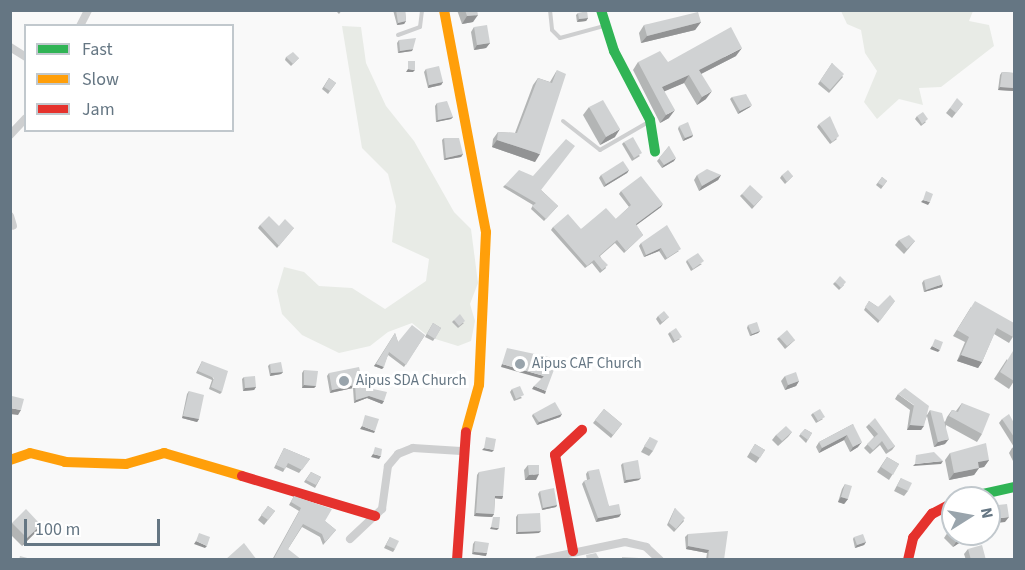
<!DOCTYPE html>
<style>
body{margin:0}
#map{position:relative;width:1025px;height:570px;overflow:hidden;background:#f9f9f9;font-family:"Source Sans 3",sans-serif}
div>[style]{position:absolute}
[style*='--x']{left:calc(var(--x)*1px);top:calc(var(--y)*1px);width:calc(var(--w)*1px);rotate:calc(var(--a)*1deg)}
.green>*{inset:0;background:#e8ebe6}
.lane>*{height:4px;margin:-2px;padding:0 2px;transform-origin:2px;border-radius:2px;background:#cecfd0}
.street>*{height:8px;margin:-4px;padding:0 4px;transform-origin:4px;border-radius:4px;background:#cecfd0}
.fast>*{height:10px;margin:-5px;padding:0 5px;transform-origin:5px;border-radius:5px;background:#30b455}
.slow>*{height:10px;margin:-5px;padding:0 5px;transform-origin:5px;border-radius:5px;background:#ff9f0a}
.jam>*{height:10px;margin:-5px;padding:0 5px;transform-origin:5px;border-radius:5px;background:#e5322d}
.wall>*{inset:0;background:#b3b5b5}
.shaded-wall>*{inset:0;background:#929394}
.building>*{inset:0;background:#d0d2d3}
.dots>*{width:16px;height:16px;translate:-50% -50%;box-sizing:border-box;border:3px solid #fff;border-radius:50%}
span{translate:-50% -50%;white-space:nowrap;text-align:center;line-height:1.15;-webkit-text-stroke:6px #fff;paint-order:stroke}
.poi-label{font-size:15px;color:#657683}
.left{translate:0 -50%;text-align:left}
.frame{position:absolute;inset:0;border:12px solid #657683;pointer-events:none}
.legend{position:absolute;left:24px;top:24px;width:210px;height:108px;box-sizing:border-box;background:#fff;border:2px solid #c1c8cd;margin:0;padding:8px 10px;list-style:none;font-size:18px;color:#657683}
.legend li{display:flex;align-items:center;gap:12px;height:30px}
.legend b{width:30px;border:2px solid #c1c8cd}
.north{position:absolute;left:941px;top:486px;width:60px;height:60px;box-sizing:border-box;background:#fff;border:2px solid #c1c8cd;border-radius:50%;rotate:79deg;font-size:16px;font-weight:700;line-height:24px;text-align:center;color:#657683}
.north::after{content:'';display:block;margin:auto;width:21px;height:27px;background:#99a4ac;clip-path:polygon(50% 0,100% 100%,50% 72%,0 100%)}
.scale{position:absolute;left:24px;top:519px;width:136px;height:27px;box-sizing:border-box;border:3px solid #657683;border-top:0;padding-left:8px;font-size:18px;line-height:21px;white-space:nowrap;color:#657683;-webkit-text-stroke:4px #fff;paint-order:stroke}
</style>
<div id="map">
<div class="green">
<i style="clip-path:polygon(841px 11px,973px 11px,969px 21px,989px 25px,994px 46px,941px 87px,919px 88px,923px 105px,899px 99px,877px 119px,864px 102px,877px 71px,865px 53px,861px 30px,847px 24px)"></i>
<i style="clip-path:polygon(342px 26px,361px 27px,366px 63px,386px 106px,414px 141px,454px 212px,471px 229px,478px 283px,470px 304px,475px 321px,471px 341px,458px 346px,429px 337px,412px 323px,388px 332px,370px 346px,339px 353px,302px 335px,282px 314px,277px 291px,284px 267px,304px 272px,319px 286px,352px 288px,385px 309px,426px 281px,429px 259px,392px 242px,396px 206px,388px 174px,362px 148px)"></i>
</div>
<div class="lane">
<i style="--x:550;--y:10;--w:20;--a:84"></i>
<i style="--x:552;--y:30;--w:11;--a:45"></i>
<i style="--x:560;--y:38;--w:46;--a:-15.3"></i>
<i style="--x:398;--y:35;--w:23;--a:-20"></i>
<i style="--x:420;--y:27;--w:17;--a:-83"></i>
<i style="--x:563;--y:121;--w:47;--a:38.1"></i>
<i style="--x:600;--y:150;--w:58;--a:-30.1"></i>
</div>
<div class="street">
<i style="--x:80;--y:26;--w:18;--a:-63"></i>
<i style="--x:10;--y:47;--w:19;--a:32"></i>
<i style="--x:10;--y:135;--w:23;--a:-47"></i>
<i style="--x:10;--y:216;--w:10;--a:73"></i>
<i style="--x:350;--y:539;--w:44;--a:-43.2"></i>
<i style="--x:382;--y:509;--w:43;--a:-82.1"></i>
<i style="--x:388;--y:466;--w:16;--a:-50"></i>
<i style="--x:398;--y:454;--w:16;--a:-22"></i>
<i style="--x:413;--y:448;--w:48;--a:3.6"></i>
<i style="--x:539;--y:560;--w:88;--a:-11.8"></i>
<i style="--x:625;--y:542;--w:22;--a:13"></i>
<i style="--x:646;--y:547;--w:19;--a:43"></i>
</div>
<div class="fast">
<i style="--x:601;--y:10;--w:43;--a:72.4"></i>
<i style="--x:614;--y:51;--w:78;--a:62.4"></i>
<i style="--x:650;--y:120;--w:32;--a:81"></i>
<i style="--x:965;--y:498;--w:50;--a:-12.7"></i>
</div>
<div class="slow">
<i style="--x:444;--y:10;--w:226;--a:79.3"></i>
<i style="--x:486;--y:232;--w:153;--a:92.6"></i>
<i style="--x:479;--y:385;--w:49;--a:105.5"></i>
<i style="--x:10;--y:460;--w:21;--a:-19"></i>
<i style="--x:30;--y:453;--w:36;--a:14"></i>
<i style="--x:65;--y:462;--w:61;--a:1.9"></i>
<i style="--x:126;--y:464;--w:40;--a:-16"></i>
<i style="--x:164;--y:453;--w:81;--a:16.4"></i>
</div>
<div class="jam">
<i style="--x:242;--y:476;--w:139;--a:16.7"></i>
<i style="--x:573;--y:551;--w:98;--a:-100.6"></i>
<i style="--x:555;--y:455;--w:37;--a:-43"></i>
<i style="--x:457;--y:560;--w:128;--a:-86"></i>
<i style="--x:908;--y:560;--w:23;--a:-77"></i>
<i style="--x:913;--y:538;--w:31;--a:-52"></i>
<i style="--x:932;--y:514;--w:24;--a:-28"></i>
</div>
<div class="wall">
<i style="clip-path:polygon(335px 10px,342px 10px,339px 14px)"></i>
<i style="clip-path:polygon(393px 10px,405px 10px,406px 21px,404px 24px,397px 25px)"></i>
<i style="clip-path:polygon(457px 10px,477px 10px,473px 22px,462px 24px)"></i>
<i style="clip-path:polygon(578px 13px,588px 18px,586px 21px,577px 22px,576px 15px)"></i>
<i style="clip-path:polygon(701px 22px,695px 30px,641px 43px,639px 33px,644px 25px)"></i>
<i style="clip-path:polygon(474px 27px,490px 43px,486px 48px,474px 50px,471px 32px)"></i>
<i style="clip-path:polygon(399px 40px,412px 51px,398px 53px,397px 43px)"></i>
<i style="clip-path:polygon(736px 56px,701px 74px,706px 99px,697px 105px,684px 83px,664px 91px,669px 118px,660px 123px,633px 70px,638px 62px,668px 62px)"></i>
<i style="clip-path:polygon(286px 57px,299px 58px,291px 66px,285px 60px)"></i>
<i style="clip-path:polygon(832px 63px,843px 77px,829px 93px,818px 84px)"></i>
<i style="clip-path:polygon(426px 69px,443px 82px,441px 85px,428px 88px,424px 72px)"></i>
<i style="clip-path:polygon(557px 70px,535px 162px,492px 147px,493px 139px,498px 132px,515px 133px,533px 85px,538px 78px,550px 82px)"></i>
<i style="clip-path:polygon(1002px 72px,1014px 73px,1014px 91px,998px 90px,1000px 75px)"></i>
<i style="clip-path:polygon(329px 78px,336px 83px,328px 94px,322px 89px)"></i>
<i style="clip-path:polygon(732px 97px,750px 107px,738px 114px,730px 99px)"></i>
<i style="clip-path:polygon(437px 103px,453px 117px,451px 119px,436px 122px,435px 106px)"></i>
<i style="clip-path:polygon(963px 104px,952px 118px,946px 113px,950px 108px)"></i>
<i style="clip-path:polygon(589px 107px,615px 137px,600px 145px,583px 115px)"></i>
<i style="clip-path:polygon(917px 116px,926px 122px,921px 126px,915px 119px)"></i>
<i style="clip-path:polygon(819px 124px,837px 139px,830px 144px,817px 127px)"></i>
<i style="clip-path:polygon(679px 126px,693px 135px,692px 137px,683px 141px,678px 129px)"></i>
<i style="clip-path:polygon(444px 138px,463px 154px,461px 157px,444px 160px,442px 140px)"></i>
<i style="clip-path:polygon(624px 142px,640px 156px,632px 161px,622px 144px)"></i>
<i style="clip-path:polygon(669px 146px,674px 161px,662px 168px,657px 161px)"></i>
<i style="clip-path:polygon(629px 170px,627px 173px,604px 187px,599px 178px,601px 175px)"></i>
<i style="clip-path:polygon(697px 175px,721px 175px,718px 180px,699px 191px,694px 180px)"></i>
<i style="clip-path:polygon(782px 175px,793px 176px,785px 184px,780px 178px)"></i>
<i style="clip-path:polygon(882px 177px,887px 181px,881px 189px,876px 185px)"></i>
<i style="clip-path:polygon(505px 185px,541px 190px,558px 206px,544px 221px,531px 209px,533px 205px,503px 187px)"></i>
<i style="clip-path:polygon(621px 191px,661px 207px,636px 225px,643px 235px,624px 253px,615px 243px,600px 256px,606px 268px,600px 273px,592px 263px,585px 268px,551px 230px,553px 227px,581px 229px,616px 219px,629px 207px,619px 194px)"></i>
<i style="clip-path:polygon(742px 194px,761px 199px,752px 209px,740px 196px)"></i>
<i style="clip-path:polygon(260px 225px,279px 226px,294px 228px,277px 248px,258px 228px)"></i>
<i style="clip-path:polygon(899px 240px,915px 241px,904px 254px,895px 245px)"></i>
<i style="clip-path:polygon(641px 243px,679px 251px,665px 260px,659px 251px,644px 257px,639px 246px)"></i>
<i style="clip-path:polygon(687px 260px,702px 264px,691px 271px,686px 262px)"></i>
<i style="clip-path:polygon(924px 280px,942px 287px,924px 292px,922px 283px)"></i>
<i style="clip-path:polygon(835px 282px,844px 285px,839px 290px,833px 284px)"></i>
<i style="clip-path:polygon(869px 301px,878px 307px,895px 301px,878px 323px,864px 310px)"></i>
<i style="clip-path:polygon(971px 307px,1014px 335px,1009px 343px,994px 334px,982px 362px,978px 368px,957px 361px,965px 342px,953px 336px)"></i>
<i style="clip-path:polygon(658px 316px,669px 317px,660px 325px,656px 319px)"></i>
<i style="clip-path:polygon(454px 320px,464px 323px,458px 328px,452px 322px)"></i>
<i style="clip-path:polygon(433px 323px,441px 328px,433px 341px,425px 337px)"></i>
<i style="clip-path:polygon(748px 325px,760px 331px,758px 333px,750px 336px,747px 328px)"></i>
<i style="clip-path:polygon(670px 332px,680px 339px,673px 343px,668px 334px)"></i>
<i style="clip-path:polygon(395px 333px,398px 342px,425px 335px,404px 367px,388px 355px,382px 369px,374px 366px)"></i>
<i style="clip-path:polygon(779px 337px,795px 340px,785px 349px,777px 339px)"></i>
<i style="clip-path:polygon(1007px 359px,1014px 381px,1009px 389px,994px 379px)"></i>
<i style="clip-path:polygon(202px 361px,222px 392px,220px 394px,209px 389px,212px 380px,196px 373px)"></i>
<i style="clip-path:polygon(270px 364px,283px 372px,281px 374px,270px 376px,268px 366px)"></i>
<i style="clip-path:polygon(304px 370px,316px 386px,314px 388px,302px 388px,302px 373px)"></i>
<i style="clip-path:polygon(329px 373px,364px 387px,384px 401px,382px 404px,367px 398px,354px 403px,353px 388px,330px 393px,327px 376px)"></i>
<i style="clip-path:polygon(785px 376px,799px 381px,796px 386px,785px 390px,781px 381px)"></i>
<i style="clip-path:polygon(244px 377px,256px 387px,254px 390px,243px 391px,242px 379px)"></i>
<i style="clip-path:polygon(512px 389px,522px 398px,514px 401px,510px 392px)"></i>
<i style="clip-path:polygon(189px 391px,199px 419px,197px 422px,182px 418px,187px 394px)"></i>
<i style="clip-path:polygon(898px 394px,927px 415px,930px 410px,945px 422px,947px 417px,952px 410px,956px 411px,962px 403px,982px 434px,977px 442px,946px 425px,945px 444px,934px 447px,927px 416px,921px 430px,907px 430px,910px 410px,895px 399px)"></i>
<i style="clip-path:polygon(604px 409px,622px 424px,611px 438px,593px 423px)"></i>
<i style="clip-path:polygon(813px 413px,823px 419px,816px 423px,811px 415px)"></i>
<i style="clip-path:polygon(533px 414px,562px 414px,560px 417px,537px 425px,532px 416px)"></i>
<i style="clip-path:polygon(1002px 419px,1014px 423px,1014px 463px,1009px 453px,1012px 448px,1014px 447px,999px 423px)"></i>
<i style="clip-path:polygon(853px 424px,858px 447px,850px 452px,844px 440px,819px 453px,816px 447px,819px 442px)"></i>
<i style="clip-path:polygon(869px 424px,895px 446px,892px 450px,886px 454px,880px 445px,870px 454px,864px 448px,874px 437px,866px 427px)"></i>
<i style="clip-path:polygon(805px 429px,812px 433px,806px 443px,799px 436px)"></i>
<i style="clip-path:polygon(792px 432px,788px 437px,778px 446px,772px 440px,776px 435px)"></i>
<i style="clip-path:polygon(650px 437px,653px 451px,649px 456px,641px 452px)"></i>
<i style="clip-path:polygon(755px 444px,765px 450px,756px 463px,747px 457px)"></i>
<i style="clip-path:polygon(284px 448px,310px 459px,299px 473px,286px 467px,283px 472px,274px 468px)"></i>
<i style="clip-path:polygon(950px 453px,989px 460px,984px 467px,979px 468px,974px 475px,949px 480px,945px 460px)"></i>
<i style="clip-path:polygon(887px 457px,899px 464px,889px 480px,877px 472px)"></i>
<i style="clip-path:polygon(623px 463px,639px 480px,624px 483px,621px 465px)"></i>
<i style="clip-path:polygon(528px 465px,536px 480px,525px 480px,524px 470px)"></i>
<i style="clip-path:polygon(588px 471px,609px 506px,621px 514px,619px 517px,596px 522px,582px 484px,584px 481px,587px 480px,586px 474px)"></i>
<i style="clip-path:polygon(311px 472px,321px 477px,315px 488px,304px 482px)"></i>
<i style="clip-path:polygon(479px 472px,503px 496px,502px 499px,495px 498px,494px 514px,492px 517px,474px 516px,477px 475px)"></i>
<i style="clip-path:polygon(901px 478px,908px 491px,904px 496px,894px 491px)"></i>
<i style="clip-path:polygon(845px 484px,848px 499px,844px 504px,838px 502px,842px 489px)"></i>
<i style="clip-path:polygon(540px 491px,557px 505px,556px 507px,542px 510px,538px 494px)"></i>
<i style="clip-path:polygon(294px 496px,336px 530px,323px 545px,320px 537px,302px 527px,288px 549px,272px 560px,299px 511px,289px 505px)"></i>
<i style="clip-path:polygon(268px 506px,275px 511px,264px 525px,258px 520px)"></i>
<i style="clip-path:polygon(675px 508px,684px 521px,674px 532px,667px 525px)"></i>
<i style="clip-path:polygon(518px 514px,539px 533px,516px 534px,516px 517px)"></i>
<i style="clip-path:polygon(12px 523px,41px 525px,36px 532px,22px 546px,10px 534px,10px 526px)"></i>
<i style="clip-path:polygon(948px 532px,973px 534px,953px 547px,944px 538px)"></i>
<i style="clip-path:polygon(688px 534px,724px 560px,706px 560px,707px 553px,686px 549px,685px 537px)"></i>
<i style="clip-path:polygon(390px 537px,395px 549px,393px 552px,384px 548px)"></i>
<i style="clip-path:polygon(854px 537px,866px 542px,864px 545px,855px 548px,853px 539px)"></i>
<i style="clip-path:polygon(475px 541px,486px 556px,472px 554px,473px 544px)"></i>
<i style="clip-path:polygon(968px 549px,986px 560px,966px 560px,964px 554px)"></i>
</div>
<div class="shaded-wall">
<i style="clip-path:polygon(478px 15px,473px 22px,462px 24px,467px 16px)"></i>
<i style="clip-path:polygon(588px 18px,586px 21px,577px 22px,579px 19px)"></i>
<i style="clip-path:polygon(406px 21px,404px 24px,397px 25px,398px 23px)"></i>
<i style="clip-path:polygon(701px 22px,695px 30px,641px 43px,647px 36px)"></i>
<i style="clip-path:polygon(490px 43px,486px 48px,474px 50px,477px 45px)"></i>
<i style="clip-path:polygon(742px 48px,736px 56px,693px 78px,699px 70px)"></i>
<i style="clip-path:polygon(413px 49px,412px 51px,398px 53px,400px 51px)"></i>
<i style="clip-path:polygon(408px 69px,415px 70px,413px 72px,406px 72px)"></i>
<i style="clip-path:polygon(689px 75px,684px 83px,656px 95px,662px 87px)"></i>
<i style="clip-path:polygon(443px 82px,441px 85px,428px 88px,429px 85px)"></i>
<i style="clip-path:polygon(1000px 87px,1014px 88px,1014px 91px,998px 90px)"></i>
<i style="clip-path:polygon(712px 91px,706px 99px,697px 105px,702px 97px)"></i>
<i style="clip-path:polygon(752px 105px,750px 107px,738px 114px,740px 111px)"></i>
<i style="clip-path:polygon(675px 110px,669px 118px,660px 123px,666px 115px)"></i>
<i style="clip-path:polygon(453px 117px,451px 119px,436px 122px,438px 120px)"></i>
<i style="clip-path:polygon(620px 129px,615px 137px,600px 145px,606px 137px)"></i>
<i style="clip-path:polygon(693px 135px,692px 137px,683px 141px,685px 138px)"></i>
<i style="clip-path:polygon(497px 140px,540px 154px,535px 162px,492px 147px)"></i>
<i style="clip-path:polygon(463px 154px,461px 157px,444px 160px,446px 158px)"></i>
<i style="clip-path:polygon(676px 158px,674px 161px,662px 168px,664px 165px)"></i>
<i style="clip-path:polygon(629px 170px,627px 173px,604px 187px,606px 184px)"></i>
<i style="clip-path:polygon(721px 175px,718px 180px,699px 191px,702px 186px)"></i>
<i style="clip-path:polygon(923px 200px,930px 202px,928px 205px,921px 202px)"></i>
<i style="clip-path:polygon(663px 204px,661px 207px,634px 227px,636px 224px)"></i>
<i style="clip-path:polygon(661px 248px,659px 251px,644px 257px,646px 255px)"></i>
<i style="clip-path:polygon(943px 284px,942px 287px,924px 292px,926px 290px)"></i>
<i style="clip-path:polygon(760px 331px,758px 333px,750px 336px,752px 334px)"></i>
<i style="clip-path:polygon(932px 346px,940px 350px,938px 352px,930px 349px)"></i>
<i style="clip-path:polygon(961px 355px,982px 362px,978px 368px,957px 361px)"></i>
<i style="clip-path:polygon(376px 364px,384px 367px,382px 369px,374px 366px)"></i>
<i style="clip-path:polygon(502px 364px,544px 376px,543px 379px,501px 367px)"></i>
<i style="clip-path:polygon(283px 372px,281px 374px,270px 376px,271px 373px)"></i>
<i style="clip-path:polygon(799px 381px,796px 386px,785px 390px,788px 385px)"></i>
<i style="clip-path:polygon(304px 385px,316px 386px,314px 388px,302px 388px)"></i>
<i style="clip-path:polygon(355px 385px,353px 388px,330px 393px,332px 390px)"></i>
<i style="clip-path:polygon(534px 386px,546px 391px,545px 394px,532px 389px)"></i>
<i style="clip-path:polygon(256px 387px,254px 390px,243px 391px,245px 388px)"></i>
<i style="clip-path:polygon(369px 396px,384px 401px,382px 404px,367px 398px,354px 403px,356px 400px)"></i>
<i style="clip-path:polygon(10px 408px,21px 410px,18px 415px,10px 414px)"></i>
<i style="clip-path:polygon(562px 414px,560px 417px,537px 425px,539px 422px)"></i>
<i style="clip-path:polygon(183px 416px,199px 419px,197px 422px,182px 418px)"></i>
<i style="clip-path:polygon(910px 425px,924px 426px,921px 430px,907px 430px)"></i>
<i style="clip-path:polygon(362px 426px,375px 431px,374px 433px,360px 429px)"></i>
<i style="clip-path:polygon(847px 435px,844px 440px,819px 453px,822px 448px)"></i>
<i style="clip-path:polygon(949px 439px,945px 444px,934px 447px,938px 442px)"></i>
<i style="clip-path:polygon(862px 442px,858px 447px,850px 452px,853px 447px)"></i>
<i style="clip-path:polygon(484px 448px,494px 450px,492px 452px,482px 450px)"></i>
<i style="clip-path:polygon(373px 454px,381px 456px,379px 459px,371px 457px)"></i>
<i style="clip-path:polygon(989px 460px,984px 467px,973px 469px,978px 462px)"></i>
<i style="clip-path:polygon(943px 461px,941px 464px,913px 466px,915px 464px)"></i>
<i style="clip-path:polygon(979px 468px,974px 475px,949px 480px,954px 473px)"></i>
<i style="clip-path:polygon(539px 474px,536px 480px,525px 480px,529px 475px)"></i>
<i style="clip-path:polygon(641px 478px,639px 480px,624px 483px,626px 480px)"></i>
<i style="clip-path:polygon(495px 496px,503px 496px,502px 499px,493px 498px)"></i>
<i style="clip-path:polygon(841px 497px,848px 499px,844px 504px,838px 502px)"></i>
<i style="clip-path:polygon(557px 505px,556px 507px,542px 510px,543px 508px)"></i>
<i style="clip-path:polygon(476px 513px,494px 514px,492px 517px,474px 516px)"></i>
<i style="clip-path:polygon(621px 514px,619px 517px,596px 522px,598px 518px)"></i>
<i style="clip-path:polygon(1009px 517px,1005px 522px,989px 524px,989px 522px,991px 519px)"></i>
<i style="clip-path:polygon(41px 525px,36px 532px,22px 546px,27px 538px)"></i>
<i style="clip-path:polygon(491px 527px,499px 528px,497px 530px,490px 529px)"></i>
<i style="clip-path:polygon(541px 531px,539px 533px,516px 534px,518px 532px)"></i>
<i style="clip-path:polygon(968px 534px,973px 534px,953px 547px,956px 542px)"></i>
<i style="clip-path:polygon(196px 541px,207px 546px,205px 548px,194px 544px)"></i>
<i style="clip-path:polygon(866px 542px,864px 545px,855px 548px,857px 545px)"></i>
<i style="clip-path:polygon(688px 546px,709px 550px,707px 553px,686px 549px)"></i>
<i style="clip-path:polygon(474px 552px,487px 553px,486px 556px,472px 554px)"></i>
</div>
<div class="building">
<i style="clip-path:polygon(396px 10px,405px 10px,406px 21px,398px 23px)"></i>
<i style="clip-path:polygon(465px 10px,477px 10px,478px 15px,467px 16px)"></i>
<i style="clip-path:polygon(587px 11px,588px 18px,579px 19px,578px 13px)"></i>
<i style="clip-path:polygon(698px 12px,701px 22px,647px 36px,644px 25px)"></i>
<i style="clip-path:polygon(487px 25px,490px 43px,477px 45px,474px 27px)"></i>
<i style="clip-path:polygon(731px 27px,742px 48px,699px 70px,712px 91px,702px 97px,689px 75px,662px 87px,675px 110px,666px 115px,638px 62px,660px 51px,668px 62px)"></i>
<i style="clip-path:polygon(416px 38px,413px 49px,400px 51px,399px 40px)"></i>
<i style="clip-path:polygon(293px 52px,299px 58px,293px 64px,286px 57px)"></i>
<i style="clip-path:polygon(408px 61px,415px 61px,415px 70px,408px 69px)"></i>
<i style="clip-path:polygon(832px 63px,844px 74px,830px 90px,820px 81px)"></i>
<i style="clip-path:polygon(439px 66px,443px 82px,429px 85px,426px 69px)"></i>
<i style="clip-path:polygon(557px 70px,566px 74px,540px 154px,497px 140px,498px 132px,517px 133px,538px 78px,552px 83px)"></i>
<i style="clip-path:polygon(1002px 72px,1014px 73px,1014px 88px,1000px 87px)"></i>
<i style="clip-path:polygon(329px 78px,336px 83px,330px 91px,324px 87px)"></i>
<i style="clip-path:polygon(746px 94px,752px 105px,740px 111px,732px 97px)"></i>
<i style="clip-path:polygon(957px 98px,963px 104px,956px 113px,950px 108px)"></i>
<i style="clip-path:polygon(603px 100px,620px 129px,606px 137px,589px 107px)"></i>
<i style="clip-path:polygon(447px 101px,453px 117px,438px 120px,437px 103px)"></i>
<i style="clip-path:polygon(923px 112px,928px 119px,922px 124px,917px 116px)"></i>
<i style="clip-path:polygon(830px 116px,839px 136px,832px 142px,819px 124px)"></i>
<i style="clip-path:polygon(688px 122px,693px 135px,685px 138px,679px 126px)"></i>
<i style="clip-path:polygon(633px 137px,642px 153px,634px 158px,624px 142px)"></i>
<i style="clip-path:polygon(444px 138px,459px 138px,463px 154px,446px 158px)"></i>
<i style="clip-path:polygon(566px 139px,575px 146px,541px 190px,558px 206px,546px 219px,532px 206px,536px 203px,505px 185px,519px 170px,533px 176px)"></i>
<i style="clip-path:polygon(669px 146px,676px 158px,664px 165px,659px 158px)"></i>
<i style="clip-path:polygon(623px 161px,629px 170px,606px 184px,601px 175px)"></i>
<i style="clip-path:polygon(707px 169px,721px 175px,702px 186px,697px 175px)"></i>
<i style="clip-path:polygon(788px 170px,793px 176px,787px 182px,782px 175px)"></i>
<i style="clip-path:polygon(641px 176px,663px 204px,636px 224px,643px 235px,626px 251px,617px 240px,599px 256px,608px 265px,602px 270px,594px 260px,587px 266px,553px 227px,568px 214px,581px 229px,606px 208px,616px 219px,631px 205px,621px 191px)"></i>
<i style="clip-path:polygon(882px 177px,887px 181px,883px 186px,878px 183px)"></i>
<i style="clip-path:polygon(750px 185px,763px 197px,754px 206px,742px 194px)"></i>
<i style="clip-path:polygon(926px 191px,933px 194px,930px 202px,923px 200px)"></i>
<i style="clip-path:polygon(269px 216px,279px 226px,285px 219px,294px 228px,279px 246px,260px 225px)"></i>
<i style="clip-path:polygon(667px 225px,681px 249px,667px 258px,661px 248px,646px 255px,641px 243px)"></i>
<i style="clip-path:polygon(909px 235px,915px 241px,907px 249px,899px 240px)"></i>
<i style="clip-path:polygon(698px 253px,704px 261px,693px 269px,687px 260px)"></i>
<i style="clip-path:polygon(940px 275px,943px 284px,926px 290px,924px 280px)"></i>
<i style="clip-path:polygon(840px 276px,846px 282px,841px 288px,835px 282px)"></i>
<i style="clip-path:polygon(890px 295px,895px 301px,880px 321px,865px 307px,869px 301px,878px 307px)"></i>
<i style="clip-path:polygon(975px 301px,1014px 323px,1014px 335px,1013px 337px,997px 328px,982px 362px,961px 355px,969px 337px,957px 330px)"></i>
<i style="clip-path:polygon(664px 311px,669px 317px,662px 322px,658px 316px)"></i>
<i style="clip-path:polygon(460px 314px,465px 321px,459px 326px,454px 320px)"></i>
<i style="clip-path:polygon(757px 322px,760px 331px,752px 334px,748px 325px)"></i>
<i style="clip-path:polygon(433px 323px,441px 328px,435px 339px,427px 334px)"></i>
<i style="clip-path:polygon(412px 325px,425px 335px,406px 365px,389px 352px,384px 367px,376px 364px,395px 333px,398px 342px)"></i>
<i style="clip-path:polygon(676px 328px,682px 337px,675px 341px,670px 332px)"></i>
<i style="clip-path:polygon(787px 330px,795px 340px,787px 346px,779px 337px)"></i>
<i style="clip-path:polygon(935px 339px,943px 342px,940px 350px,932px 346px)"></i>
<i style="clip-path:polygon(507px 348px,558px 359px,546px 391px,534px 386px,544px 376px,502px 364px)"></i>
<i style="clip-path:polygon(1013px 351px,1014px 352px,1014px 381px,1000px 372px)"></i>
<i style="clip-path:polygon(202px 361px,228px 371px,222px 392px,211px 387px,214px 378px,198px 371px)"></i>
<i style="clip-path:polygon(281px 362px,283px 372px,271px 373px,270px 364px)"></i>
<i style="clip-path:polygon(359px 367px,364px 387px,387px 392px,384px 401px,369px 396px,356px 400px,355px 385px,332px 390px,329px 373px)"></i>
<i style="clip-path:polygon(304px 370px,318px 371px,316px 386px,304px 385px)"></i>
<i style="clip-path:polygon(796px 372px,799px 381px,788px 385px,785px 376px)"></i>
<i style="clip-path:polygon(255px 376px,256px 387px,245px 388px,244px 377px)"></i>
<i style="clip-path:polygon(520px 386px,524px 395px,516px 399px,512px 389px)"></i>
<i style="clip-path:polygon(905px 388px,929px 406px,924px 426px,910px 425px,914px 405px,898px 394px)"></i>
<i style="clip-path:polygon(189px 391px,204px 395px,199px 419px,183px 416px)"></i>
<i style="clip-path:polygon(12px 396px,24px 399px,21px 410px,10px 408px)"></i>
<i style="clip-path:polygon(555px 402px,562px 414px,539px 422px,533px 414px)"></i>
<i style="clip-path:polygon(962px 403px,990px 414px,982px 434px,949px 416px,952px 410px,958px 412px)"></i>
<i style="clip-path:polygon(604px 409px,622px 424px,613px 435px,595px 420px)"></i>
<i style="clip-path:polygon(820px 409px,825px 417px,818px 421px,813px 413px)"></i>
<i style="clip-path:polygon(930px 410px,942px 413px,949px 439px,938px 442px)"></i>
<i style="clip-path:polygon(1009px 414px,1014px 423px,1014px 437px,1002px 419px)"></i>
<i style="clip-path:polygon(365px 415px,379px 419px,375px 431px,362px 426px)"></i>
<i style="clip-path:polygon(875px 418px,895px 446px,888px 450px,882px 441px,873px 450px,867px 444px,878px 434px,869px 424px)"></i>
<i style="clip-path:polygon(853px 424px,862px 442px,853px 447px,847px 435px,822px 448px,819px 442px)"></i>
<i style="clip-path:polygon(786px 426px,792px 432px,782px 441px,776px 435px)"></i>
<i style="clip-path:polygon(805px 429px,812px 433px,808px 440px,800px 434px)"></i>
<i style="clip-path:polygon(486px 437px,496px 439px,494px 450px,484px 448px)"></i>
<i style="clip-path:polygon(650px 437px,658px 441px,653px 451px,644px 446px)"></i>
<i style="clip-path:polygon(986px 443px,989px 460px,978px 462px,979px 468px,954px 473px,950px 453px)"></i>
<i style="clip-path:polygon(755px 444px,765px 450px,760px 458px,750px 452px)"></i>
<i style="clip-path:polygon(375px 447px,382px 449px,381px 456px,373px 454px)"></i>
<i style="clip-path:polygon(284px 448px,310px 459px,302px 470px,288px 463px,285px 469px,276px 465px)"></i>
<i style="clip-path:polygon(934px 452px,943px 461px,915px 464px,916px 455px)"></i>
<i style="clip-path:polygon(887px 457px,899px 464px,893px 475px,881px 467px)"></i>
<i style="clip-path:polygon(638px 460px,641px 478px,626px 480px,623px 463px)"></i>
<i style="clip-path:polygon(528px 465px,539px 465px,539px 474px,529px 475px)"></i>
<i style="clip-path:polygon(505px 467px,503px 496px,495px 496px,494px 514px,476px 513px,479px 472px)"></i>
<i style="clip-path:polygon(599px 469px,609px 506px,619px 504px,621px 514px,598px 518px,584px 481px,590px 479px,588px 471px)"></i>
<i style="clip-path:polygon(311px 472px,321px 477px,316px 485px,306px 480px)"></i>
<i style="clip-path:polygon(901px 478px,912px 483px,908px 491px,897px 486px)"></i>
<i style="clip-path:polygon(845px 484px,852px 486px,848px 499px,841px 497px)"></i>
<i style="clip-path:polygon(554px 488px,557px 505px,543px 508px,540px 491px)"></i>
<i style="clip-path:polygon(294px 496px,332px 509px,325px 521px,336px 530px,325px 542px,322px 534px,303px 524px,288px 549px,302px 560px,273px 560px,301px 508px,291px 502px)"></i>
<i style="clip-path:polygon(1007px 504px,1009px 517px,991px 519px,989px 506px)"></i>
<i style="clip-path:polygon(268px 506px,275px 511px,268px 520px,261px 515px)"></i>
<i style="clip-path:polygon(675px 508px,685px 518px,676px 529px,669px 523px)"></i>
<i style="clip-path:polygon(26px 509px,41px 525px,27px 538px,12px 523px)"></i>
<i style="clip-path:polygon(540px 513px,541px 531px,518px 532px,518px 514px)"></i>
<i style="clip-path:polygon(493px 517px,500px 517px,499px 528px,491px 527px)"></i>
<i style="clip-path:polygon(953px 528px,953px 534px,968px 534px,956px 542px,948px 532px)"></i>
<i style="clip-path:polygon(728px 531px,724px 560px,708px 560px,709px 550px,688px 546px,688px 534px)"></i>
<i style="clip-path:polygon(199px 533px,210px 537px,207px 546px,196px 541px)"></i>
<i style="clip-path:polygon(863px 534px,866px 542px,857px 545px,854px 537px)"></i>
<i style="clip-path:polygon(390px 537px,399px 541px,395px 549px,386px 545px)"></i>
<i style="clip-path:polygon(475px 541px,489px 543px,487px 553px,474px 552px)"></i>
<i style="clip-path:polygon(244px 543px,257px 560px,225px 560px)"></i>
<i style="clip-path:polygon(982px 545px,986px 560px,971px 560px,968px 549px)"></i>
<i style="clip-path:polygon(596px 553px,600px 560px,587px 560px,586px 555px)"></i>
<i style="clip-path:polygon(20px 556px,31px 559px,31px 560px,19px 560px)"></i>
<i style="clip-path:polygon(622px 557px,639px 558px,639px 560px,622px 560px)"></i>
</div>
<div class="dots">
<i style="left:520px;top:364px;background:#99a4ac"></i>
<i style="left:344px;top:381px;background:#99a4ac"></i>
</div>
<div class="poi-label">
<span class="left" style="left:532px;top:364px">Aipus CAF Church</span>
<span class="left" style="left:356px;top:381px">Aipus SDA Church</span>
</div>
<div class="frame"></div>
<ul class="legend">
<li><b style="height:8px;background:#30b455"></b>Fast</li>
<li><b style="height:8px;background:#ff9f0a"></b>Slow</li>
<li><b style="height:8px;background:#e5322d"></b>Jam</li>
</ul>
<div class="north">N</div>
<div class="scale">100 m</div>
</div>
